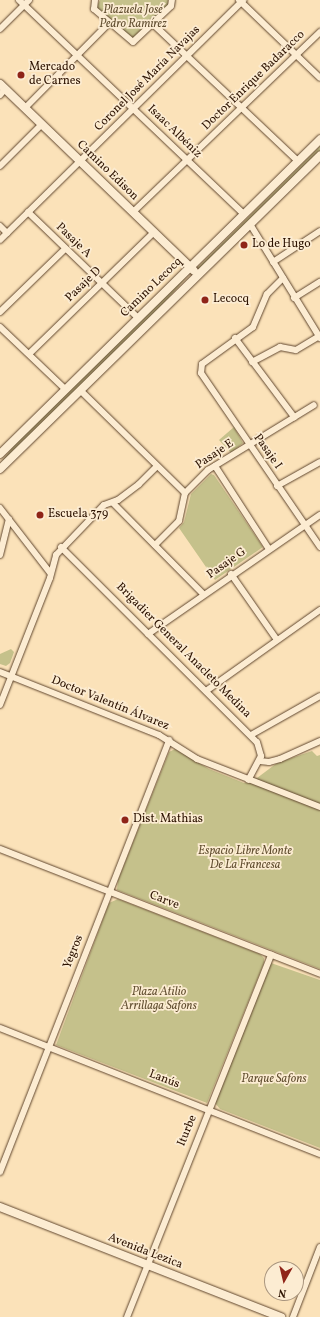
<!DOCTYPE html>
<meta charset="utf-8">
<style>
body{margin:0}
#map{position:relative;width:320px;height:1317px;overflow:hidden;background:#fbe2b9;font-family:Vollkorn,serif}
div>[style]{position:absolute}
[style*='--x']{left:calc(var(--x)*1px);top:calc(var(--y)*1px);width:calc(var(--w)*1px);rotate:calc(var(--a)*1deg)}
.green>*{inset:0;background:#c5c18b}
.roads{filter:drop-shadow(0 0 1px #60462e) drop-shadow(0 0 1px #60462e)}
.street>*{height:6px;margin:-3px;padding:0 3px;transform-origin:3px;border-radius:3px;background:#fcecd2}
.secondary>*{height:8px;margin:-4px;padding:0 4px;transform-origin:4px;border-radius:4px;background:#fcecd2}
.dots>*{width:11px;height:11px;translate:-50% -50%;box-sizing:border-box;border:2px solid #fcecd2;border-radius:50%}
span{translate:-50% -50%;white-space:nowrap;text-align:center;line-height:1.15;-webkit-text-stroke:3.5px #fcecd2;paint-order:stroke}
.park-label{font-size:12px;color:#624f31;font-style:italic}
.poi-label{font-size:12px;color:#2c1200}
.left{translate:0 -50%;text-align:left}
.street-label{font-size:12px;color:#2c1200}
.north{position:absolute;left:264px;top:1261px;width:40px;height:40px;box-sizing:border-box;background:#fcecd2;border:1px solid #a9957e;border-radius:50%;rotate:188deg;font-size:11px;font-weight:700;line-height:16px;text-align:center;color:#2c1200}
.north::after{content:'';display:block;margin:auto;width:14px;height:18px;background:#8f2418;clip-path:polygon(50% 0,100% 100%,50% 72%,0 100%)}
</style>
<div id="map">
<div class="green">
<i style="clip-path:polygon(100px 0,168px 0,169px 5px,137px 38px,132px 38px,96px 8px)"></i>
<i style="clip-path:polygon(320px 146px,320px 152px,200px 270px,197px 268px)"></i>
<i style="clip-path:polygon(190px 273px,159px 309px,0 464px,15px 444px)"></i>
<i style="clip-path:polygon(234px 427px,243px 443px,231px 453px,219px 440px)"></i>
<i style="clip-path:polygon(211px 474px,214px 475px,263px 547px,215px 580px,179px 528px,184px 522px,191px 494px)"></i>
<i style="clip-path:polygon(11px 649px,14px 652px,10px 663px,6px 666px,0 664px,0 654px)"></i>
<i style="clip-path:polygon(175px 749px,209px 769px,244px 783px,257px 778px,277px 763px,312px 751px,317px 756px,320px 755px,320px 969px,117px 890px,118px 880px,169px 752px)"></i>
<i style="clip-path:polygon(118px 899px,260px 954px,264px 958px,264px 963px,207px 1103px,56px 1045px,109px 903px)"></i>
<i style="clip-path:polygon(271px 963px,320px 980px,320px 1148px,220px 1109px,215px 1103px)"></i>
</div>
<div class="roads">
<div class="street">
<i style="--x:19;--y:0;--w:311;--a:43.6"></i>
<i style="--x:95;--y:0;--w:9;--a:96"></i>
<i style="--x:94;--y:9;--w:51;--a:40.2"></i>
<i style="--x:133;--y:42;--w:52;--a:-43.5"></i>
<i style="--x:171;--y:6;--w:6;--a:-81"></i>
<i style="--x:239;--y:0;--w:112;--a:43.9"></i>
<i style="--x:153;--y:24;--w:199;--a:43.4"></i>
<i style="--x:0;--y:29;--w:41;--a:-45"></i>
<i style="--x:0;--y:95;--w:8;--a:-50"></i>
<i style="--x:25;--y:108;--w:120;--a:-45.3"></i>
<i style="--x:0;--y:166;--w:59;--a:-45"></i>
<i style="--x:28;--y:212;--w:153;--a:43.9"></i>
<i style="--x:133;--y:212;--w:260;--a:-43.9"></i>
<i style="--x:250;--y:224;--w:134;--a:58.4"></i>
<i style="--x:0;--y:226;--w:10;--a:45"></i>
<i style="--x:0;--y:240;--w:342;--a:-44.6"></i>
<i style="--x:273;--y:262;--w:56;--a:-33.4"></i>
<i style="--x:283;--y:278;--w:23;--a:135"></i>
<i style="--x:267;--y:294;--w:36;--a:113"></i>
<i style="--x:253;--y:327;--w:63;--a:144"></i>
<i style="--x:202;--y:364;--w:9;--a:96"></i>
<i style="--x:201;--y:373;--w:211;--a:55.6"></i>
<i style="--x:294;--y:298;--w:31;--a:-32"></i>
<i style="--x:0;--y:312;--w:91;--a:-44.1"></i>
<i style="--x:0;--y:327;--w:90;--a:43.6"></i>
<i style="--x:235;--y:338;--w:99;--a:53.2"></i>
<i style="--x:29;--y:354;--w:175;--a:-44.3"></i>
<i style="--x:252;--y:362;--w:32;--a:-28"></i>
<i style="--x:280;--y:347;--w:16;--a:11"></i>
<i style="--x:296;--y:350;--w:27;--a:-31"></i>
<i style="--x:80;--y:390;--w:147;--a:44.4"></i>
<i style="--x:215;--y:466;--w:99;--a:57"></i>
<i style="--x:277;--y:486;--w:49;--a:-29.2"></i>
<i style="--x:113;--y:503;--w:128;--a:45.3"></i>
<i style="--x:0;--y:508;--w:83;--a:52.3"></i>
<i style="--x:155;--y:545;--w:34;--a:-45"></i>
<i style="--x:179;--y:521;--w:29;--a:-78"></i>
<i style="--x:185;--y:493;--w:33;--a:-45"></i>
<i style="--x:208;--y:470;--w:124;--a:-31.5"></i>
<i style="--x:61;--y:547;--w:276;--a:44.9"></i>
<i style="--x:257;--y:742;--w:15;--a:74"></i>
<i style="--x:261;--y:756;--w:27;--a:118"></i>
<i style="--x:0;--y:555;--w:37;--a:-76"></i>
<i style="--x:231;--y:574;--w:80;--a:55.1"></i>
<i style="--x:148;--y:634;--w:209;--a:-34.7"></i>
<i style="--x:0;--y:672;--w:171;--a:21.6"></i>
<i style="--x:159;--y:735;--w:45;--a:32.3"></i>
<i style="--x:197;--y:759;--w:132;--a:21.3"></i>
<i style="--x:206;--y:691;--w:140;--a:-35.4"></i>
<i style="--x:0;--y:705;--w:136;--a:-68.5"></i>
<i style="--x:50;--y:578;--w:24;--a:-75"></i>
<i style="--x:56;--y:555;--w:69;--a:-46.2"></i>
<i style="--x:104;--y:505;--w:15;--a:-20"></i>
<i style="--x:118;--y:500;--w:26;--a:-37"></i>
<i style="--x:139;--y:484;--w:24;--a:-45"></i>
<i style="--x:251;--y:735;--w:79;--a:-29.5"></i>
<i style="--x:260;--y:761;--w:9;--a:6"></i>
<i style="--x:269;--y:762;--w:11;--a:-15"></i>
<i style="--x:280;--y:759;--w:44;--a:-24.2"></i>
<i style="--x:0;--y:849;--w:344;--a:21.3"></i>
<i style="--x:0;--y:1028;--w:344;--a:21.5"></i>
<i style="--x:0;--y:1172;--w:464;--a:-68.6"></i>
<i style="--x:127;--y:1317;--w:390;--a:-68.3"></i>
<i style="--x:293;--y:1317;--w:75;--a:-68.9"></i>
</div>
<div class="secondary">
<i style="--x:0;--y:84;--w:269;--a:43.9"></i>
<i style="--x:0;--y:454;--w:449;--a:-44.5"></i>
<i style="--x:0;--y:469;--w:448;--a:-44.4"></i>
<i style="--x:0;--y:1207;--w:302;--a:21.4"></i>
</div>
</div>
<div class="dots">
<i style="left:21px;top:75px;background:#8f2418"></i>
<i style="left:244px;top:245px;background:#8f2418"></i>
<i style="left:205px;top:300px;background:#8f2418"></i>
<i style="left:40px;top:515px;background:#8f2418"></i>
<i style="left:125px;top:820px;background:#8f2418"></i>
</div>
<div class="park-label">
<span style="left:133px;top:18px">Plazuela José<br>Pedro Ramírez</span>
<span style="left:245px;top:859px">Espacio Libre Monte<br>De La Francesa</span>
<span style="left:159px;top:1000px">Plaza Atilio<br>Arrillaga Safons</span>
<span style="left:274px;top:1080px">Parque Safons</span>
</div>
<div class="poi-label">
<span class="left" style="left:29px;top:75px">Mercado<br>de Carnes</span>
<span class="left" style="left:252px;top:245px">Lo de Hugo</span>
<span class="left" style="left:213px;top:300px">Lecocq</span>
<span class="left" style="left:48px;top:515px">Escuela 379</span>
<span class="left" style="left:133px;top:820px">Dist. Mathias</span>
</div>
<div class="street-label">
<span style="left:148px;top:79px;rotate:-45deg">Coronel José María Navajas</span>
<span style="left:254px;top:81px;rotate:-44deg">Doctor Enrique Badaracco</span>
<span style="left:174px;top:132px;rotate:44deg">Isaac Albéniz</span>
<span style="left:107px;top:171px;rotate:44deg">Camino Edison</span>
<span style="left:73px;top:241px;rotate:44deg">Pasaje A</span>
<span style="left:84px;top:285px;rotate:-44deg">Pasaje D</span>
<span style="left:152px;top:288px;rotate:-44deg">Camino Lecocq</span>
<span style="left:267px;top:452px;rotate:55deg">Pasaje I</span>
<span style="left:215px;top:455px;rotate:-34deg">Pasaje E</span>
<span style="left:227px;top:564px;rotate:-35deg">Pasaje G</span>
<span style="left:183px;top:651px;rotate:45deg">Brigadier General Anacleto Medina</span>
<span style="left:110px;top:704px;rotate:22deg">Doctor Valentín Álvarez</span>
<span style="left:164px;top:901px;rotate:21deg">Carve</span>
<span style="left:74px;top:952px;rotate:-68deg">Yegros</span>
<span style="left:164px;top:1080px;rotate:21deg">Lanús</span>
<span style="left:188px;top:1131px;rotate:-68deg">Iturbe</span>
<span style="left:145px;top:1252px;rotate:21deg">Avenida Lezica</span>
</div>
<div class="north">N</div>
</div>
